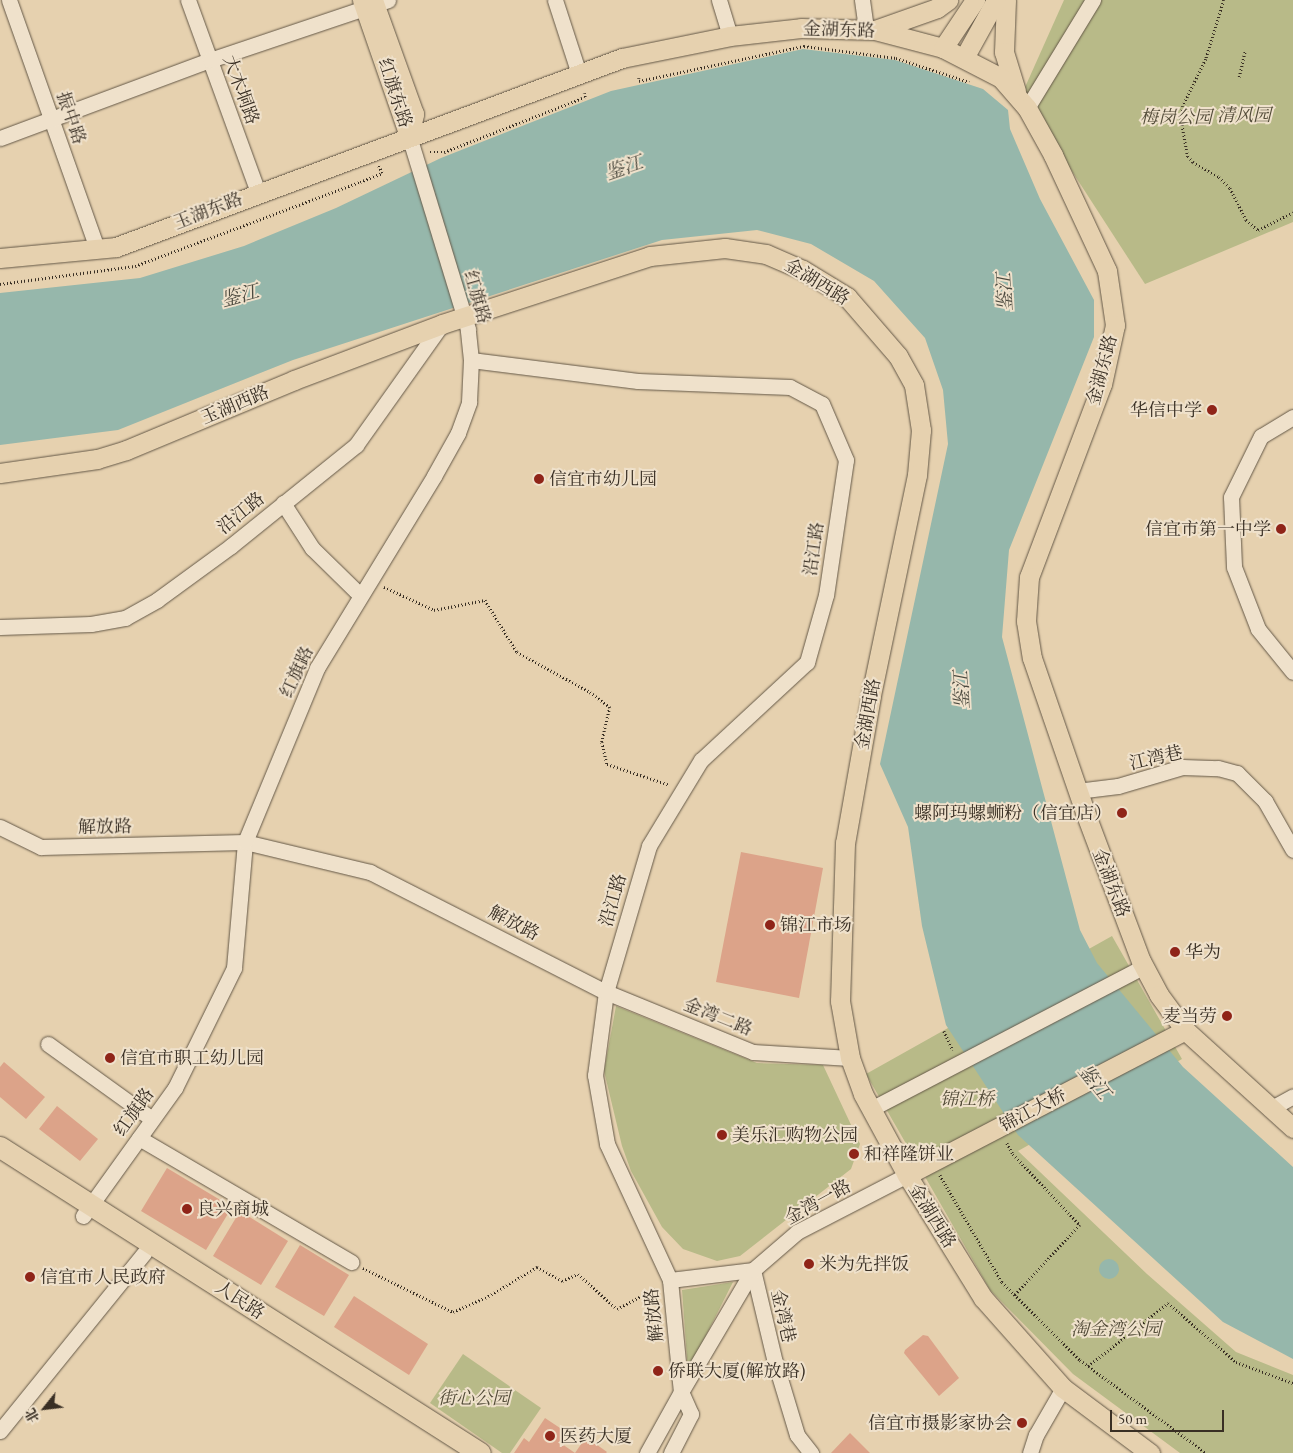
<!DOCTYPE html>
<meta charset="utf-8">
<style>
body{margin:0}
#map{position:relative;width:1293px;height:1453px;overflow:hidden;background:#e6d1af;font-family:"EB Garamond","Noto Serif SC",serif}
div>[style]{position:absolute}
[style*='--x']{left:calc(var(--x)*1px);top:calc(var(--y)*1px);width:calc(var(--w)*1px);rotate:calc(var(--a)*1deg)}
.green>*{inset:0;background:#b8ba88}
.water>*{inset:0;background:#96b7ab}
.round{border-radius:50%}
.building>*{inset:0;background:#dca389}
.path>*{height:2.5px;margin-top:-1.25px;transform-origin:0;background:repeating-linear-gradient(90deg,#392f24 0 1px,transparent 0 3.5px)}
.roads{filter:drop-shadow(0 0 1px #645847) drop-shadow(0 0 1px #645847)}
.minor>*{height:15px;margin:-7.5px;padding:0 7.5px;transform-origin:7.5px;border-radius:7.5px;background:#efe1cb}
.major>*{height:19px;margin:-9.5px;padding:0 9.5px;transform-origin:9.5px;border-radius:9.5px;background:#e6d1af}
.highway>*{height:21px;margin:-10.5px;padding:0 10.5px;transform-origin:10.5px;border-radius:10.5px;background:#e6d1af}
.dots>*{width:14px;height:14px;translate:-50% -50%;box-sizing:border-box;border:2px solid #efe1cb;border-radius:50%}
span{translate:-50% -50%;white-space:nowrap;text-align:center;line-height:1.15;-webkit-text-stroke:4px #efe1cb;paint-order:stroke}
.street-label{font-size:18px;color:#392f24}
.park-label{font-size:18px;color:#524b38;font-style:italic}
.poi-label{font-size:18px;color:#392f24}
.right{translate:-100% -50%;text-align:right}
.left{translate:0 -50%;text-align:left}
.water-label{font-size:19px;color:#4c4a3f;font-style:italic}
.north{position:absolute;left:20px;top:1383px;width:50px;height:50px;-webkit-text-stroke:4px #efe1cb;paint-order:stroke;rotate:241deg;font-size:14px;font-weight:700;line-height:20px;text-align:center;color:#392f24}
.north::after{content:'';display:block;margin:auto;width:18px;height:22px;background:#392f24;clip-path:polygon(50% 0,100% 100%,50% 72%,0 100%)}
.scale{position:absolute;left:1110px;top:1410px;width:114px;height:22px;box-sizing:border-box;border:2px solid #392f24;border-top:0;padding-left:6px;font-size:15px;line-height:18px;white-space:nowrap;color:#392f24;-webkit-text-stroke:4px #efe1cb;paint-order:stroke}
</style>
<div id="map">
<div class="green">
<i style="clip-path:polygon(1064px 0,1293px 0,1293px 222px,1145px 284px,1022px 94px)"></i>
<i style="clip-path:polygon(1112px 936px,1182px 1059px,1018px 1151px,1147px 1274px,1236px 1352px,1293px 1375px,1293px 1453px,1180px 1453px,1073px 1374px,990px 1290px,866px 1074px)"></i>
<i style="clip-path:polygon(616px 1006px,757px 1063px,823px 1065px,860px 1144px,851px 1169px,740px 1256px,717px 1261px,683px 1249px,662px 1227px,631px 1171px,622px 1146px,604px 1071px)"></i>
<i style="clip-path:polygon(733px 1282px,688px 1371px,682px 1290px)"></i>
<i style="clip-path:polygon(463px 1354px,541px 1408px,510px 1453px,502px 1453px,430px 1403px)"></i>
</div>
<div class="water">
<i style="clip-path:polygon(803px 49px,895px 60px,983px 89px,1008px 110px,1010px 129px,1040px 199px,1094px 300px,1094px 337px,1009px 550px,1002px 637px,1080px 930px,1097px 963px,1183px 1067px,1293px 1167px,1293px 1359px,1223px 1322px,1018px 1135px,946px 1025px,922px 926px,908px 827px,880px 764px,948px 444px,943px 390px,925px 338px,874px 281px,811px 244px,757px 230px,662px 240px,293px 360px,118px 430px,0 445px,0 293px,140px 278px,244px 246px,336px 208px,441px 158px,611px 91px)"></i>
<i class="round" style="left:1099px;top:1259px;width:20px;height:20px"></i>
</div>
<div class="building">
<i style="clip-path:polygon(741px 852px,823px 868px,799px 998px,716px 982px)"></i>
<i style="clip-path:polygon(4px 1062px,45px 1097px,26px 1119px,0 1097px,0 1067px)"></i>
<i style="clip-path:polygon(57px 1106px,98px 1139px,80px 1161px,39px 1129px)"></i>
<i style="clip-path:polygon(167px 1168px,232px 1207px,206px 1250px,141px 1211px)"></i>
<i style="clip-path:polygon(240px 1211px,288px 1241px,261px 1285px,213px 1256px)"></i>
<i style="clip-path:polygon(300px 1245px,349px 1275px,324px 1316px,275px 1287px)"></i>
<i style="clip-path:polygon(354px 1296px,428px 1344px,409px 1375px,334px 1327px)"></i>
<i style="clip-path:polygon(923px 1335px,928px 1336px,959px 1378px,939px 1396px,904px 1353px,905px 1350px)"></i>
<i style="clip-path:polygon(545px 1418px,569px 1434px,562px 1444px,575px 1453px,514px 1453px,524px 1438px,529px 1442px)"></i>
<i style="clip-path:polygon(850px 1433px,870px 1453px,831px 1453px)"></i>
<i style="clip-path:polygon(586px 1437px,607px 1452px,606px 1453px,575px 1453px)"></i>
</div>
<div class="path">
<i style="--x:1224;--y:0;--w:62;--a:107"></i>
<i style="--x:1206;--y:59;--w:52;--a:116.1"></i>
<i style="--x:1183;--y:106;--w:12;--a:99"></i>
<i style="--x:1181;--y:118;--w:39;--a:80"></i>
<i style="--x:1188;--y:156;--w:8;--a:50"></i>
<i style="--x:1193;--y:162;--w:30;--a:30"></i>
<i style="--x:1219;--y:177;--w:16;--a:45"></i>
<i style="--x:1230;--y:188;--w:36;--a:63"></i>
<i style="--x:1246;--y:220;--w:16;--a:40"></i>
<i style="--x:1258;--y:230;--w:39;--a:-27"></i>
<i style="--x:1239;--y:77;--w:26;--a:-77"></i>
<i style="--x:639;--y:78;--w:3;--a:90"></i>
<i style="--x:639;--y:81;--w:169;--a:-12"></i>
<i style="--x:804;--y:46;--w:93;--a:7.4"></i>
<i style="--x:896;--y:58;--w:77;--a:18.2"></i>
<i style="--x:430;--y:152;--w:14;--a:0"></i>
<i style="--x:444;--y:152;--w:151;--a:-21.3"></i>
<i style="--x:585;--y:97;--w:4;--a:-104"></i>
<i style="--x:0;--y:284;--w:136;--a:-7.6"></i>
<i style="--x:135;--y:266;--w:240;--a:-20.5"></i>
<i style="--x:360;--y:182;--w:24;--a:-22"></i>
<i style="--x:382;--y:173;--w:9;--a:-117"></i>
<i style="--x:384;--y:587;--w:55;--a:24.7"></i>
<i style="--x:434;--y:610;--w:52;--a:-11.1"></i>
<i style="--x:485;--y:600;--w:61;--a:58.4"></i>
<i style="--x:517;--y:652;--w:83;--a:28.7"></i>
<i style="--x:590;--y:692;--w:25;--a:37"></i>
<i style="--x:610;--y:707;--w:36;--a:103"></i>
<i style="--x:602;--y:742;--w:23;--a:77"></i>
<i style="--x:607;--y:764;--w:66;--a:18.4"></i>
<i style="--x:944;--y:1031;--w:21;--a:65"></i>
<i style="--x:1007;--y:1143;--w:13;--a:61"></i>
<i style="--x:1013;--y:1154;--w:98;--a:46.7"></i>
<i style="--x:1080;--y:1225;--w:96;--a:132.9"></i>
<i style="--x:940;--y:1175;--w:124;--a:59.9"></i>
<i style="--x:1002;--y:1282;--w:110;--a:45"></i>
<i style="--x:1080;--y:1360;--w:157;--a:36.4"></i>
<i style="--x:363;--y:1268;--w:100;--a:26.1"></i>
<i style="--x:453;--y:1312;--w:35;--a:-24"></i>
<i style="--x:485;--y:1298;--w:61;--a:-30.8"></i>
<i style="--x:537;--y:1267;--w:29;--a:29"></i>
<i style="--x:562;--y:1281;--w:17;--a:-24"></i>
<i style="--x:578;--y:1274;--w:52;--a:41.9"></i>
<i style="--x:617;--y:1309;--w:44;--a:-28.3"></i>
<i style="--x:1088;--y:1366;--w:102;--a:-38.2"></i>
<i style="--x:1168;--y:1303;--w:90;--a:40.9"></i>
<i style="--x:1236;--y:1362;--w:61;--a:20.2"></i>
</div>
<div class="roads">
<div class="minor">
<i style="--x:9;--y:0;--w:264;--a:70.5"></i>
<i style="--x:188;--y:0;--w:204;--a:70"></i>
<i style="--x:555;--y:0;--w:78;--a:72"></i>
<i style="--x:719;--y:0;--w:38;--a:73"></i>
<i style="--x:862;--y:0;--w:30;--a:82"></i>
<i style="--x:1027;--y:108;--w:127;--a:-58.6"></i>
<i style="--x:0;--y:138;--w:224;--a:-20.4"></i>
<i style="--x:210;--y:60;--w:188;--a:-18.6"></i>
<i style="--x:471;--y:360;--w:168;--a:7.2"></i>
<i style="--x:638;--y:381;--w:152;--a:2.3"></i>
<i style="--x:790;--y:387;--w:36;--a:28"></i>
<i style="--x:822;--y:404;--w:61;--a:66.8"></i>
<i style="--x:846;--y:460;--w:136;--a:98.4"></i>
<i style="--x:826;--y:595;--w:70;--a:105.8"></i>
<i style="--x:807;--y:662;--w:144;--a:137.2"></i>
<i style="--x:701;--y:760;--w:100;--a:121.2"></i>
<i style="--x:649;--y:846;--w:152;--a:106.4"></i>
<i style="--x:606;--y:992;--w:84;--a:97.5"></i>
<i style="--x:595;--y:1075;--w:70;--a:80.1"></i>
<i style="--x:607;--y:1144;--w:150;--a:65.1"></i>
<i style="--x:670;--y:1280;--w:113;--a:84.4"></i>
<i style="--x:681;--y:1392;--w:70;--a:119.1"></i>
<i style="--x:1293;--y:417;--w:37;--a:149"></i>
<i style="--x:1261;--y:436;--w:68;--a:116.2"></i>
<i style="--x:1231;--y:497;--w:70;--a:87.5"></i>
<i style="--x:1234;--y:567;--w:66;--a:68.8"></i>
<i style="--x:1258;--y:629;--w:55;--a:50.9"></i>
<i style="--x:283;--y:503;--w:54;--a:57.2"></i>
<i style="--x:312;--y:548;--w:67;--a:44.4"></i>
<i style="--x:0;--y:627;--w:91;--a:-1.9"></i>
<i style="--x:91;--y:624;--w:35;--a:-10"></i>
<i style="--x:125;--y:618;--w:37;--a:-29"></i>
<i style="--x:157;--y:600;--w:92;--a:-36.1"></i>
<i style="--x:231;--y:546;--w:161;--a:-38.9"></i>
<i style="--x:356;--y:445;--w:148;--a:-54.6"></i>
<i style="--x:1077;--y:791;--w:41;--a:-7"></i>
<i style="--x:1118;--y:786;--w:67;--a:-16.5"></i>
<i style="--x:1182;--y:767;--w:36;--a:2"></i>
<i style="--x:1218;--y:768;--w:20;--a:15"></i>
<i style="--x:1237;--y:773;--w:40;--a:45"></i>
<i style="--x:1265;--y:801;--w:56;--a:60.3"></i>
<i style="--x:0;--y:827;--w:46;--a:26"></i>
<i style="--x:41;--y:847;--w:204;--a:-1.4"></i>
<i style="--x:245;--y:842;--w:129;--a:13.5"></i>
<i style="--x:370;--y:872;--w:265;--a:27"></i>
<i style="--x:606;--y:992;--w:159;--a:22.2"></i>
<i style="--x:753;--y:1052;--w:97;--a:3.5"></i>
<i style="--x:48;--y:1044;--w:128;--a:35.8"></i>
<i style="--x:871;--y:1109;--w:308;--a:-27.6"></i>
<i style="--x:1270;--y:1109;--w:26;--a:-29"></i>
<i style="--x:139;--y:1138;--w:246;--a:30.3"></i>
<i style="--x:83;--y:1216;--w:158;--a:-54.3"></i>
<i style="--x:175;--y:1088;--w:134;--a:-63.8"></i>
<i style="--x:234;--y:968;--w:126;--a:-85"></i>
<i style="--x:245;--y:842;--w:188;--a:-67.5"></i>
<i style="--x:317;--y:668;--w:225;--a:-58.6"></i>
<i style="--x:434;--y:476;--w:49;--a:-60.8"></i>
<i style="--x:458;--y:433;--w:33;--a:-70"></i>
<i style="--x:469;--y:402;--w:42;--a:-87.3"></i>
<i style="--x:471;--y:360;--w:31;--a:-96"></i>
<i style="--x:468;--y:329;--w:202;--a:-107"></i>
<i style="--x:753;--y:1270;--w:95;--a:76.6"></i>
<i style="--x:775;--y:1362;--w:76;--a:73.2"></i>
<i style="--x:797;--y:1435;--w:23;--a:52"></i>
<i style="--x:670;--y:1280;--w:84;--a:-6.9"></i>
<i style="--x:0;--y:1431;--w:229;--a:-51"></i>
<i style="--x:671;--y:1453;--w:44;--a:-62.9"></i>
<i style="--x:691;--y:1414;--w:24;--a:-114"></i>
<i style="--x:681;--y:1392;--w:142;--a:-59.5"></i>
<i style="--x:753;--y:1270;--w:58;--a:-40.8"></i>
<i style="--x:797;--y:1232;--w:124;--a:-27.4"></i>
<i style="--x:1030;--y:1453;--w:19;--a:-72"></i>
<i style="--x:1036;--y:1435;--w:54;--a:-60.1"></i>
</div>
<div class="major">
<i style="--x:362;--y:0;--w:144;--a:70.9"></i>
<i style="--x:409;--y:136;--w:23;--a:-77"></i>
<i style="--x:414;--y:114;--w:121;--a:-109.8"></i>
<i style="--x:1006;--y:0;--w:52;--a:92.2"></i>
<i style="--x:1004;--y:52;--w:41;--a:72.9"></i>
<i style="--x:875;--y:30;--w:66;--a:-19.5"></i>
<i style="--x:937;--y:8;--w:14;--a:-36"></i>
<i style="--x:943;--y:48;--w:58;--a:-56.3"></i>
<i style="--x:964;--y:58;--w:66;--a:-61.1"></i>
<i style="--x:0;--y:258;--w:117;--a:-5.4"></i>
<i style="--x:116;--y:247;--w:540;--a:-20.48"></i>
<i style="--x:622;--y:58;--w:110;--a:-11.5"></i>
<i style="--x:730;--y:36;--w:71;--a:-6.4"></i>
<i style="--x:801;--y:28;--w:74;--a:1.5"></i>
<i style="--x:875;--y:30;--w:70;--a:14.8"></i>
<i style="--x:943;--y:48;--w:65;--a:27.3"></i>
<i style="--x:1001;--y:78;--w:40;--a:49"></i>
<i style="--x:1027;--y:108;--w:54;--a:61"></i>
<i style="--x:1053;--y:155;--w:128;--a:65"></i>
<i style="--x:1107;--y:271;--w:55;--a:81.6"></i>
<i style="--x:1115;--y:325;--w:60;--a:102.4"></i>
<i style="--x:1102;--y:384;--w:206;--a:110.7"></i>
<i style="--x:1029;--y:577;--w:44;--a:93.9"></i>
<i style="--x:1026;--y:621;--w:37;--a:81"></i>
<i style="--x:1032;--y:658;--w:166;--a:71"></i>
<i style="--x:1086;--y:815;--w:156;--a:69.4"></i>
<i style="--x:1141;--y:961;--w:38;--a:62"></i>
<i style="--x:1159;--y:995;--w:44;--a:53.4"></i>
<i style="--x:1185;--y:1030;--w:146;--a:42.2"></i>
<i style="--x:0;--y:473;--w:98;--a:-8.2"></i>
<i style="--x:97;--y:459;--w:30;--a:-17"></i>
<i style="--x:126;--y:450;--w:182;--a:-22.6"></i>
<i style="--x:294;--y:380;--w:158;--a:-20.7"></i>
<i style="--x:442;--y:324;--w:219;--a:-18.1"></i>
<i style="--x:650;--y:256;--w:75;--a:-6.1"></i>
<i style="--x:725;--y:248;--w:41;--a:8.3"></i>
<i style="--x:766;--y:254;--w:40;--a:23.4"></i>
<i style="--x:803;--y:270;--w:52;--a:31.5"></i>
<i style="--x:847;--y:297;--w:78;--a:49.2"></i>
<i style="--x:898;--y:356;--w:33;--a:61"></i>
<i style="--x:914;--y:385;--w:46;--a:81.2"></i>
<i style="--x:921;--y:430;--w:45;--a:95.1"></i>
<i style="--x:917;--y:475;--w:226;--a:101.8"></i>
<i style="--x:871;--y:696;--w:149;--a:100"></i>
<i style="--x:845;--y:843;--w:158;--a:91.8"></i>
<i style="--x:840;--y:1001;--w:58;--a:80"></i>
<i style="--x:850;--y:1058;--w:38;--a:70"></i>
<i style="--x:863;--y:1094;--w:92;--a:61.5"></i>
<i style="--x:907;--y:1175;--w:145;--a:58.3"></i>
<i style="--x:983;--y:1298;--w:120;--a:48.4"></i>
<i style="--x:1063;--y:1388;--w:109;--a:36.8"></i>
<i style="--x:907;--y:1175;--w:314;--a:-27.5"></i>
</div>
<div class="highway">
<i style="--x:0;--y:1147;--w:569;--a:32.52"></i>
</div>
</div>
<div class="dots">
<i style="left:1212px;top:410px;background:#8f2418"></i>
<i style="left:539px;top:479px;background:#8f2418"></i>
<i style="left:1281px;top:529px;background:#8f2418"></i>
<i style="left:1122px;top:813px;background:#8f2418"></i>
<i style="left:770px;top:925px;background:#8f2418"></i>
<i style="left:1175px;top:952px;background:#8f2418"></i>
<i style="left:1227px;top:1016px;background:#8f2418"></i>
<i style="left:110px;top:1058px;background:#8f2418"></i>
<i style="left:722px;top:1135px;background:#8f2418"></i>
<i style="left:854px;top:1154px;background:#8f2418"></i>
<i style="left:187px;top:1209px;background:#8f2418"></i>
<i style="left:809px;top:1264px;background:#8f2418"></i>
<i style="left:30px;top:1277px;background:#8f2418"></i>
<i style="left:658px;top:1371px;background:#8f2418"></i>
<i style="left:1022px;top:1423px;background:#8f2418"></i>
<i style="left:550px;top:1436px;background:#8f2418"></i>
</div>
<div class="street-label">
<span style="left:839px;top:30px;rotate:2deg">金湖东路</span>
<span style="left:241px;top:90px;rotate:70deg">大木垌路</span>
<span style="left:395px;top:93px;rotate:72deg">红旗东路</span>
<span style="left:71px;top:118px;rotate:71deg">振中路</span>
<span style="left:208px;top:211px;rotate:-21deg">玉湖东路</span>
<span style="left:817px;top:282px;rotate:31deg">金湖西路</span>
<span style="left:477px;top:297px;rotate:74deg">红旗路</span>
<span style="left:1102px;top:370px;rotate:-75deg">金湖东路</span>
<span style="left:235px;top:405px;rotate:-23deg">玉湖西路</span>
<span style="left:241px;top:513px;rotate:-39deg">沿江路</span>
<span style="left:814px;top:549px;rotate:-82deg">沿江路</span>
<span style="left:297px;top:672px;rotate:-65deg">红旗路</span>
<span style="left:868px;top:714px;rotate:-80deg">金湖西路</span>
<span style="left:1156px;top:758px;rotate:-13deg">江湾巷</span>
<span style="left:105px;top:827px;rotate:-1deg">解放路</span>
<span style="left:1111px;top:883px;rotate:69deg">金湖东路</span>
<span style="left:613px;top:900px;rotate:-74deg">沿江路</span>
<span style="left:514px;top:923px;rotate:27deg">解放路</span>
<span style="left:718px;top:1017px;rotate:22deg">金湾二路</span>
<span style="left:1033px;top:1110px;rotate:-28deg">锦江大桥</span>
<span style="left:134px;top:1112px;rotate:-54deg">红旗路</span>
<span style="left:818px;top:1202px;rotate:-29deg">金湾一路</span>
<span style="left:932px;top:1216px;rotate:58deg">金湖西路</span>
<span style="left:240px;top:1300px;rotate:33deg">人民路</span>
<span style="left:654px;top:1315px;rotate:-96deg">解放路</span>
<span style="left:783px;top:1316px;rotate:77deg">金湾巷</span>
</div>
<div class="park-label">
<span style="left:1244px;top:115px">清风园</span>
<span style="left:1176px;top:117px">梅岗公园</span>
<span style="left:967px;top:1099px">锦江桥</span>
<span style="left:1116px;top:1329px">淘金湾公园</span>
<span style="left:474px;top:1398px">街心公园</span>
</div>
<div class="poi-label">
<span class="right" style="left:1202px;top:410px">华信中学</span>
<span class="left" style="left:549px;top:479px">信宜市幼儿园</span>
<span class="right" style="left:1271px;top:529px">信宜市第一中学</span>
<span class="right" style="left:1112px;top:813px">螺阿玛螺蛳粉（信宜店）</span>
<span class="left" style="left:780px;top:925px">锦江市场</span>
<span class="left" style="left:1185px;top:952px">华为</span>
<span class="right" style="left:1217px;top:1016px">麦当劳</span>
<span class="left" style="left:120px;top:1058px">信宜市职工幼儿园</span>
<span class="left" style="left:732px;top:1135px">美乐汇购物公园</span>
<span class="left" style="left:864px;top:1154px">和祥隆饼业</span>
<span class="left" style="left:197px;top:1209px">良兴商城</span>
<span class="left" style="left:819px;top:1264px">米为先拌饭</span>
<span class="left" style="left:40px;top:1277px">信宜市人民政府</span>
<span class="left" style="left:668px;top:1371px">侨联大厦(解放路)</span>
<span class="right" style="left:1012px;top:1423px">信宜市摄影家协会</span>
<span class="left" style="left:560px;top:1436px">医药大厦</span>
</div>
<div class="water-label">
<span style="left:624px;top:168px;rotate:-19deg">鉴江</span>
<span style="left:1005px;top:292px;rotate:-93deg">鉴江</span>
<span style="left:240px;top:296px;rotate:-15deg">鉴江</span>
<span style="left:962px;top:690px;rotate:-93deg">鉴江</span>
<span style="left:1094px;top:1082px;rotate:51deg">鉴江</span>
</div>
<div class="north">北</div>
<div class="scale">50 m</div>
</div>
